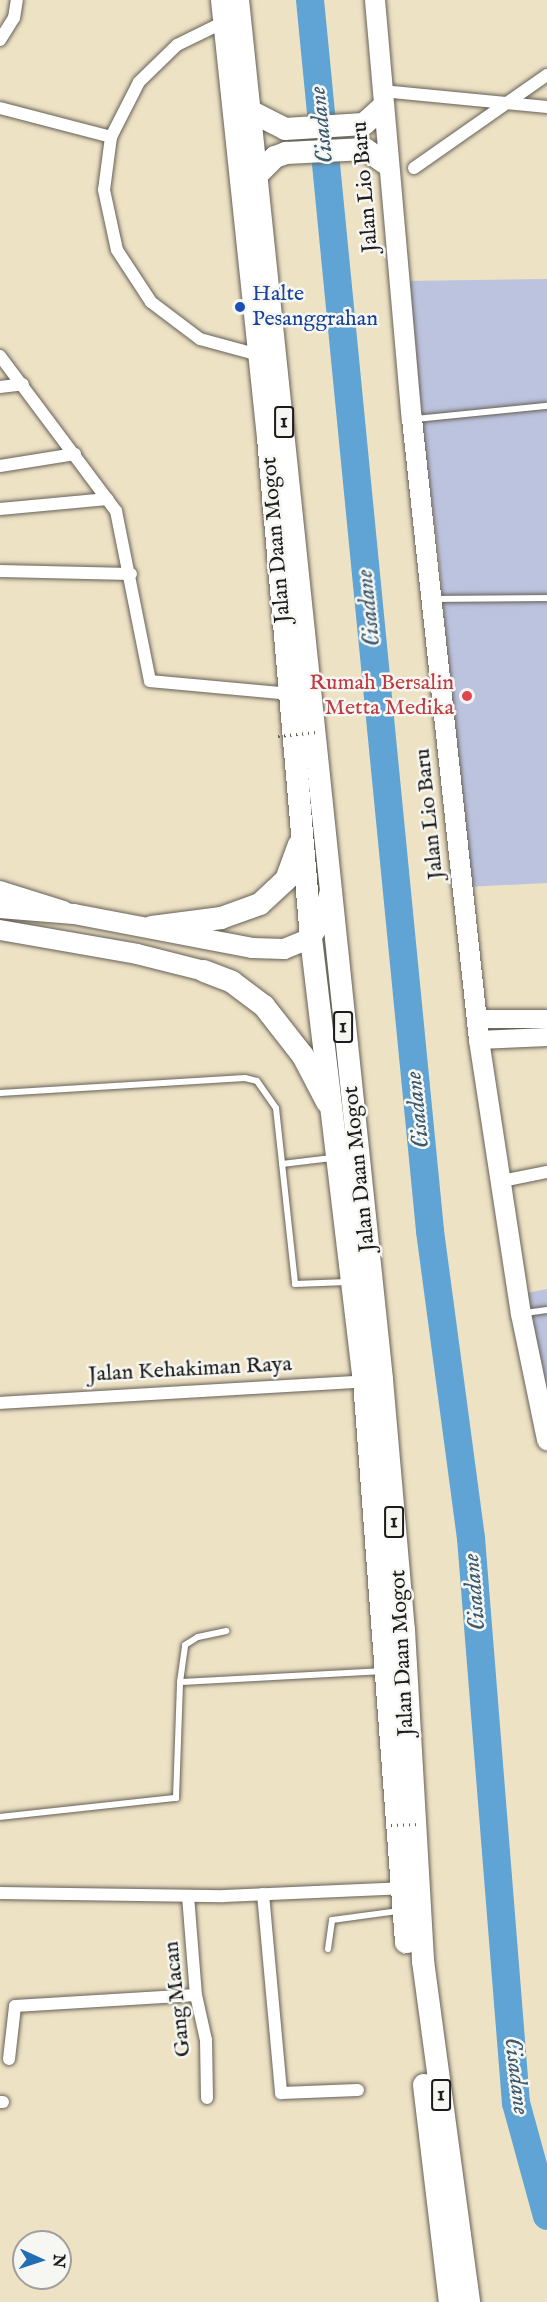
<!DOCTYPE html>
<style>
body{margin:0}
#map{position:relative;width:547px;height:2302px;overflow:hidden;background:#eee2c5;font-family:"IM FELL English",serif}
div>[style]{position:absolute}
[style*='--x']{left:calc(var(--x)*1px);top:calc(var(--y)*1px);width:calc(var(--w)*1px);rotate:calc(var(--a)*1deg)}
.industrial>*{inset:0;background:#bcc3de}
.river>*{height:28px;margin:-14px;padding:0 14px;transform-origin:14px;border-radius:14px;background:#5fa4d4}
.roads{filter:drop-shadow(0 0 2px #666157) drop-shadow(0 0 2px #666157)}
.lane>*{height:6px;margin:-3px;padding:0 3px;transform-origin:3px;border-radius:3px;background:#fff}
.street>*{height:12px;margin:-6px;padding:0 6px;transform-origin:6px;border-radius:6px;background:#fff}
.secondary>*{height:18px;margin:-9px;padding:0 9px;transform-origin:9px;border-radius:9px;background:#fff}
.primary>*{height:20px;margin:-10px;padding:0 10px;transform-origin:10px;border-radius:10px;background:#fff}
.highway>*{height:22px;margin:-11px;padding:0 11px;transform-origin:11px;border-radius:11px;background:#fff}
.path-bridge>*{height:3px;margin-top:-1.5px;transform-origin:0;background:repeating-linear-gradient(90deg,#666157 0 1.5px,transparent 0 6px)}
.dots>*{width:16px;height:16px;translate:-50% -50%;box-sizing:border-box;border:3px solid #f6f6f2;border-radius:50%}
span{translate:-50% -50%;white-space:nowrap;text-align:center;line-height:1.15;-webkit-text-stroke:5px #f6f6f2;paint-order:stroke}
.shield-label span{padding:2px 4px;background:#f6f6f2;border:2px solid;border-radius:4px;-webkit-text-stroke-width:0}
.shield-label{font-size:21px;color:#1c1c1c;font-weight:700}
.street-label{font-size:22px;color:#1c1c1c}
.transit-label{font-size:22px;color:#164399}
.left{translate:0 -50%;text-align:left}
.health-label{font-size:22px;color:#be3a42}
.right{translate:-100% -50%;text-align:right}
.water-label{font-size:24px;color:#3a596f;font-style:italic}
.north{position:absolute;left:12px;top:2230px;width:60px;height:60px;box-sizing:border-box;background:#f6f6f2;border:2px solid #9f9f9c;border-radius:50%;rotate:93deg;font-size:16px;font-weight:700;line-height:24px;text-align:center;color:#1c1c1c}
.north::after{content:'';display:block;margin:auto;width:21px;height:27px;background:#1f6fb2;clip-path:polygon(50% 0,100% 100%,50% 72%,0 100%)}
</style>
<div id="map">
<div class="industrial">
<i style="clip-path:polygon(547px 279px,547px 883px,467px 887px,439px 558px,403px 281px)"></i>
<i style="clip-path:polygon(547px 1289px,547px 1395px,522px 1294px)"></i>
</div>
<div class="river">
<i style="--x:310;--y:0;--w:1237;--a:84.43"></i>
<i style="--x:430;--y:1231;--w:310;--a:82.4"></i>
<i style="--x:471;--y:1538;--w:567;--a:85.45"></i>
<i style="--x:516;--y:2103;--w:117;--a:74.7"></i>
</div>
<div class="roads">
<div class="lane">
<i style="--x:416;--y:419;--w:132;--a:-5.7"></i>
<i style="--x:434;--y:599;--w:113;--a:-0.5"></i>
<i style="--x:0;--y:1093;--w:245;--a:-3.5"></i>
<i style="--x:245;--y:1078;--w:12;--a:14"></i>
<i style="--x:257;--y:1081;--w:33;--a:55"></i>
<i style="--x:276;--y:1108;--w:177;--a:83.8"></i>
<i style="--x:295;--y:1284;--w:52;--a:-2.2"></i>
<i style="--x:282;--y:1164;--w:50;--a:-6.8"></i>
<i style="--x:525;--y:1313;--w:22;--a:-8"></i>
<i style="--x:180;--y:1682;--w:37;--a:-82"></i>
<i style="--x:185;--y:1645;--w:15;--a:-32"></i>
<i style="--x:198;--y:1637;--w:29;--a:-12"></i>
<i style="--x:0;--y:1817;--w:177;--a:-6.2"></i>
<i style="--x:176;--y:1798;--w:116;--a:-88"></i>
<i style="--x:180;--y:1682;--w:201;--a:-3.1"></i>
<i style="--x:328;--y:1949;--w:29;--a:-82"></i>
<i style="--x:332;--y:1920;--w:68;--a:-7.7"></i>
</div>
<div class="street">
<i style="--x:224;--y:22;--w:52;--a:153.9"></i>
<i style="--x:177;--y:45;--w:53;--a:135.8"></i>
<i style="--x:139;--y:82;--w:62;--a:117"></i>
<i style="--x:111;--y:137;--w:53;--a:97.5"></i>
<i style="--x:104;--y:190;--w:61;--a:77.8"></i>
<i style="--x:117;--y:250;--w:62;--a:56.8"></i>
<i style="--x:151;--y:302;--w:61;--a:37.1"></i>
<i style="--x:200;--y:339;--w:61;--a:15.2"></i>
<i style="--x:0;--y:40;--w:26;--a:-58"></i>
<i style="--x:14;--y:18;--w:18;--a:-81"></i>
<i style="--x:382;--y:91;--w:166;--a:5.5"></i>
<i style="--x:0;--y:108;--w:115;--a:14.6"></i>
<i style="--x:414;--y:168;--w:162;--a:-35"></i>
<i style="--x:0;--y:356;--w:194;--a:53.2"></i>
<i style="--x:116;--y:511;--w:173;--a:78.7"></i>
<i style="--x:150;--y:681;--w:141;--a:5.3"></i>
<i style="--x:0;--y:387;--w:23;--a:-7"></i>
<i style="--x:0;--y:466;--w:76;--a:-9.1"></i>
<i style="--x:0;--y:509;--w:108;--a:-5.3"></i>
<i style="--x:0;--y:571;--w:131;--a:1.3"></i>
<i style="--x:502;--y:1181;--w:46;--a:-11.3"></i>
<i style="--x:0;--y:1403;--w:370;--a:-3.4"></i>
<i style="--x:0;--y:1893;--w:224;--a:0.8"></i>
<i style="--x:224;--y:1896;--w:183;--a:-2.5"></i>
<i style="--x:263;--y:1894;--w:200;--a:84.8"></i>
<i style="--x:281;--y:2093;--w:77;--a:-2.2"></i>
<i style="--x:188;--y:1896;--w:99;--a:85.4"></i>
<i style="--x:196;--y:1995;--w:46;--a:77.5"></i>
<i style="--x:206;--y:2040;--w:58;--a:89"></i>
<i style="--x:9;--y:2059;--w:53;--a:-83.5"></i>
<i style="--x:15;--y:2006;--w:181;--a:-3.5"></i>
<i style="--x:0;--y:2102;--w:3;--a:0"></i>
</div>
<div class="secondary">
<i style="--x:0;--y:890;--w:67;--a:17.4"></i>
<i style="--x:476;--y:1019;--w:71;--a:0"></i>
<i style="--x:479;--y:1040;--w:68;--a:-2.5"></i>
</div>
<div class="primary">
<i style="--x:375;--y:0;--w:421;--a:85"></i>
<i style="--x:412;--y:419;--w:625;--a:83.84"></i>
<i style="--x:479;--y:1040;--w:277;--a:81.3"></i>
<i style="--x:521;--y:1314;--w:129;--a:78.3"></i>
<i style="--x:0;--y:908;--w:74;--a:4.6"></i>
<i style="--x:74;--y:914;--w:181;--a:10.8"></i>
<i style="--x:252;--y:948;--w:32;--a:2"></i>
<i style="--x:284;--y:949;--w:29;--a:-22"></i>
<i style="--x:311;--y:938;--w:26;--a:-59"></i>
<i style="--x:324;--y:916;--w:22;--a:-77"></i>
<i style="--x:0;--y:930;--w:139;--a:9.9"></i>
<i style="--x:137;--y:954;--w:69;--a:14.2"></i>
</div>
<div class="highway">
<i style="--x:222;--y:0;--w:440;--a:84"></i>
<i style="--x:268;--y:438;--w:502;--a:85.08"></i>
<i style="--x:311;--y:938;--w:446;--a:83.2"></i>
<i style="--x:364;--y:1381;--w:563;--a:85.72"></i>
<i style="--x:238;--y:0;--w:1387;--a:84.04"></i>
<i style="--x:382;--y:1380;--w:251;--a:85"></i>
<i style="--x:404;--y:1630;--w:332;--a:86.7"></i>
<i style="--x:423;--y:1961;--w:344;--a:82.3"></i>
<i style="--x:252;--y:112;--w:37;--a:27"></i>
<i style="--x:285;--y:129;--w:79;--a:-3.6"></i>
<i style="--x:364;--y:124;--w:25;--a:-42"></i>
<i style="--x:258;--y:174;--w:24;--a:-45"></i>
<i style="--x:275;--y:157;--w:12;--a:-20"></i>
<i style="--x:286;--y:153;--w:79;--a:-2.9"></i>
<i style="--x:365;--y:149;--w:28;--a:35"></i>
<i style="--x:152;--y:927;--w:70;--a:-7.4"></i>
<i style="--x:221;--y:918;--w:41;--a:-19.7"></i>
<i style="--x:260;--y:904;--w:35;--a:-43"></i>
<i style="--x:286;--y:880;--w:37;--a:-70"></i>
<i style="--x:204;--y:971;--w:30;--a:21"></i>
<i style="--x:232;--y:982;--w:40;--a:37"></i>
<i style="--x:264;--y:1006;--w:63;--a:52"></i>
<i style="--x:303;--y:1056;--w:52;--a:62.4"></i>
<i style="--x:424;--y:2085;--w:219;--a:83.2"></i>
</div>
</div>
<div class="path-bridge">
<i style="--x:278;--y:736;--w:39;--a:-6"></i>
<i style="--x:391;--y:1825;--w:30;--a:-2"></i>
</div>
<div class="dots">
<i style="left:240px;top:307px;background:#1a4fb4"></i>
<i style="left:467px;top:696px;background:#e0444e"></i>
</div>
<div class="shield-label">
<span style="left:284px;top:422px">1</span>
<span style="left:343px;top:1027px">1</span>
<span style="left:394px;top:1522px">1</span>
<span style="left:441px;top:2095px">1</span>
</div>
<div class="street-label">
<span style="left:366px;top:187px;rotate:-95deg">Jalan Lio Baru</span>
<span style="left:277px;top:540px;rotate:-95deg">Jalan Daan Mogot</span>
<span style="left:430px;top:814px;rotate:-96deg">Jalan Lio Baru</span>
<span style="left:360px;top:1169px;rotate:-96deg">Jalan Daan Mogot</span>
<span style="left:190px;top:1370px;rotate:-3deg">Jalan Kehakiman Raya</span>
<span style="left:403px;top:1653px;rotate:-93deg">Jalan Daan Mogot</span>
<span style="left:178px;top:1999px;rotate:-96deg">Gang Macan</span>
</div>
<div class="transit-label">
<span class="left" style="left:252px;top:307px">Halte<br>Pesanggrahan</span>
</div>
<div class="health-label">
<span class="right" style="left:454px;top:696px">Rumah Bersalin<br>Metta Medika</span>
</div>
<div class="water-label">
<span style="left:322px;top:125px;rotate:-96deg">Cisadane</span>
<span style="left:369px;top:608px;rotate:-96deg">Cisadane</span>
<span style="left:418px;top:1110px;rotate:-96deg">Cisadane</span>
<span style="left:475px;top:1592px;rotate:-95deg">Cisadane</span>
<span style="left:516px;top:2076px;rotate:83deg">Cisadane</span>
</div>
<div class="north">N</div>
</div>
